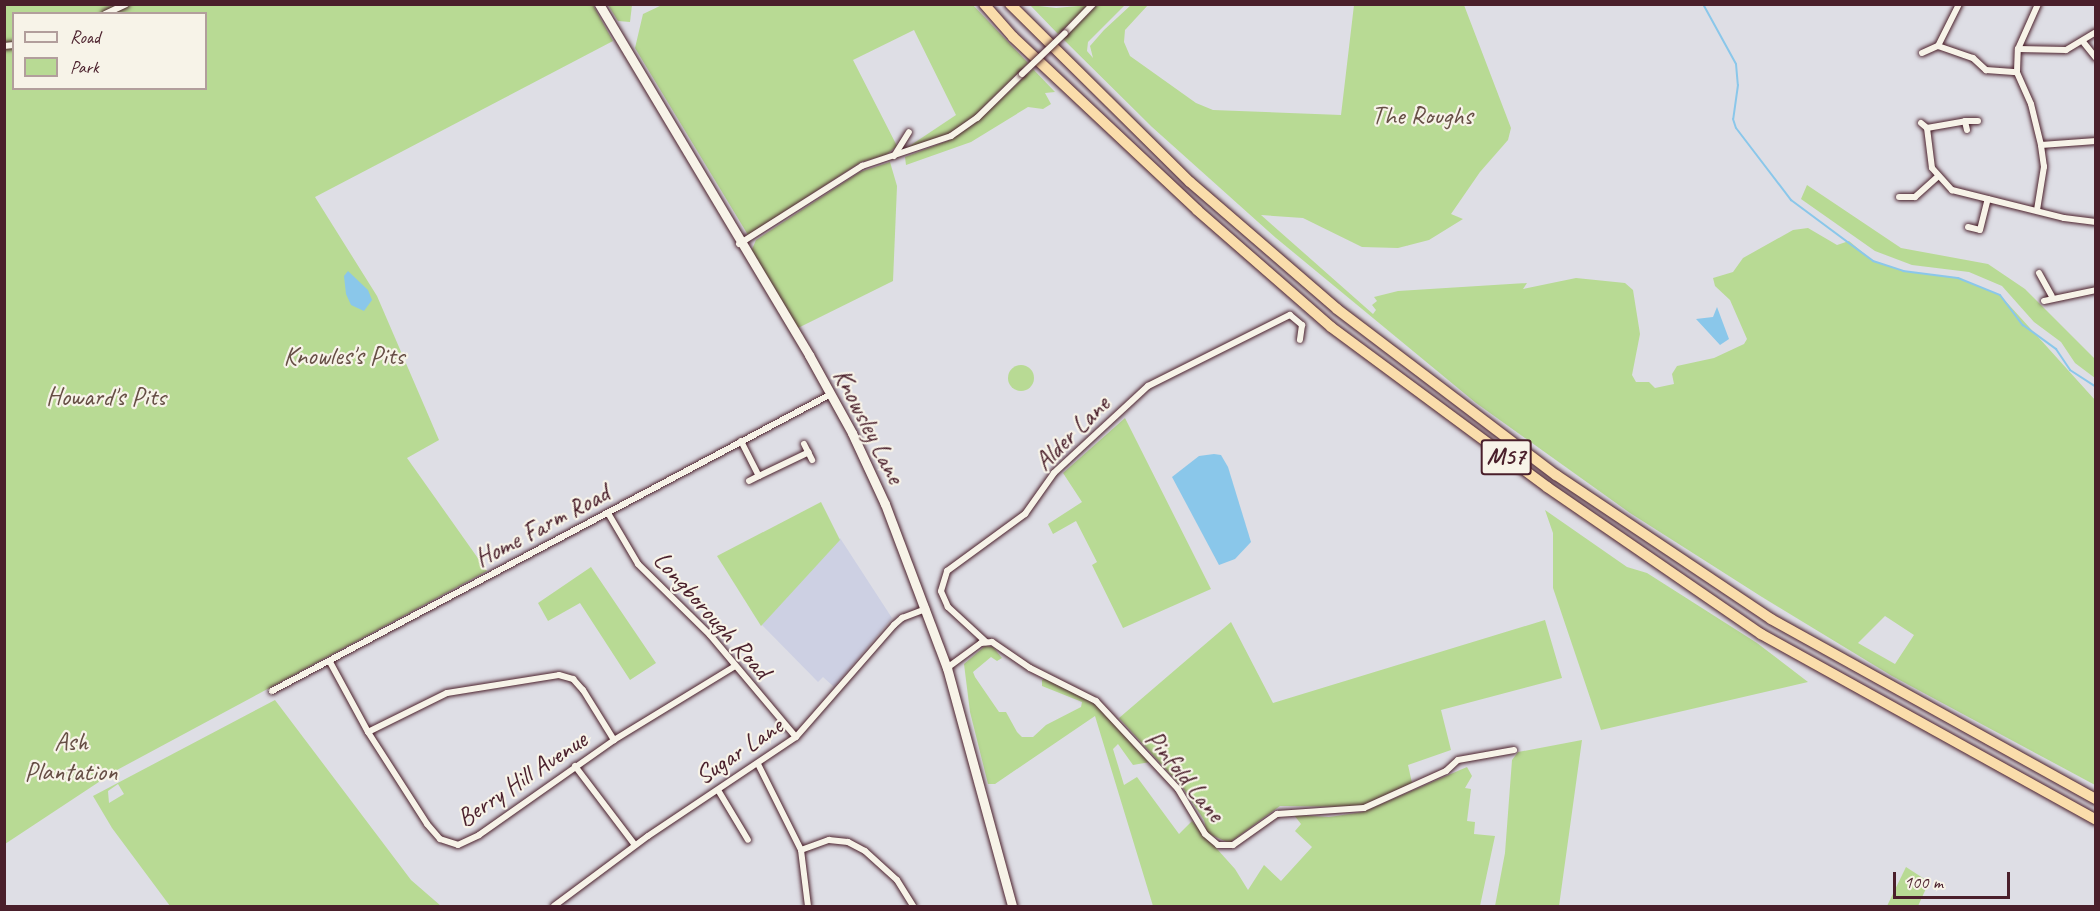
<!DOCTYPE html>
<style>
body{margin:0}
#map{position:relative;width:2100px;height:911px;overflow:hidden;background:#dedee5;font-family:Caveat,sans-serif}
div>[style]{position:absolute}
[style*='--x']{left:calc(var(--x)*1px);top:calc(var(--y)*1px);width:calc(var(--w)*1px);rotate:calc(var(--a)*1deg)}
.built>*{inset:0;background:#cdd0e3}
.green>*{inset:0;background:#b8da94}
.round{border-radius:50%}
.water>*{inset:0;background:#8ac7ea}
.stream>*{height:2px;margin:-1px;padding:0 1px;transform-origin:1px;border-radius:1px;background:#8ac7ea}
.roads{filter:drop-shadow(0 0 2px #4a1f2b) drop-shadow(0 0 2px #4a1f2b)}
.street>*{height:6px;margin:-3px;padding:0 3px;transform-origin:3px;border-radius:3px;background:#f7f3e8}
.secondary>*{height:9px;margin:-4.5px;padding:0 4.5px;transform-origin:4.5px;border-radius:4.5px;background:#f7f3e8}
.highway>*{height:10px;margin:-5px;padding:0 5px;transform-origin:5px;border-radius:5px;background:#faddab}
.bridges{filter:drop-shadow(0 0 2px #4a1f2b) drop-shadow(0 0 2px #4a1f2b)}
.street-bridge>*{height:6px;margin:-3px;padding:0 3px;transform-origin:3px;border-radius:3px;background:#f7f3e8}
span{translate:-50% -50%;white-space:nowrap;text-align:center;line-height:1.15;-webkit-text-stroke:4.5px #f7f3e8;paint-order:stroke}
.shield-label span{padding:2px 4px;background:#f7f3e8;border:2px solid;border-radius:4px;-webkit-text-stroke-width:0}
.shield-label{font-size:24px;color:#4a1f2b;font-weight:700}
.park-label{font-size:26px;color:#664e45}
.street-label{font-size:26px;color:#4a1f2b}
.frame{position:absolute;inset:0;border:6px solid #4a1f2b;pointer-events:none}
.legend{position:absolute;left:12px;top:12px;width:195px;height:78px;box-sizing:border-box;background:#f7f3e8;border:2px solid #b29e9c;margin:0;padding:8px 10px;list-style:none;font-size:18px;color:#4a1f2b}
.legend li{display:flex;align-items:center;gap:12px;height:30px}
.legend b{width:30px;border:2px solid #b29e9c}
.scale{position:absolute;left:1893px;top:872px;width:117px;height:27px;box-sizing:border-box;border:3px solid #4a1f2b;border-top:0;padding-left:8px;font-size:18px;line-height:21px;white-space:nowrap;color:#4a1f2b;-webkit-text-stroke:4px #f7f3e8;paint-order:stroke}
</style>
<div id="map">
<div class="built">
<i style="clip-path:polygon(840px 538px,892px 618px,834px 687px,823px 677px,818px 682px,761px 624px)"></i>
</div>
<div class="green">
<i style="clip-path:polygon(972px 4px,1028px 63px,974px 116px,945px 137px,902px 151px,956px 115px,914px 30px,853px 60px,897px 146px,886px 155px,861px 162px,748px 235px,635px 48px,643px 14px,662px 5px)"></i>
<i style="clip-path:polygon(evenodd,4px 5px,593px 5px,613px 41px,315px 197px,377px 296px,439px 440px,407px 458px,487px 571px,117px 770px,5px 844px,4px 5px,14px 14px,206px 14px,206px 88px,14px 88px,14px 14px)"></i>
<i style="clip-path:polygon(608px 5px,632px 5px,630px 22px,618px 21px)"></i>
<i style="clip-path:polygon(1030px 5px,1056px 8px,1089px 5px,1058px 34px)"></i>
<i style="clip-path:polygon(evenodd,1097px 5px,1125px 5px,1088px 42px,1087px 51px,1093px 58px,1090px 46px,1104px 30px,1131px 5px,1148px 5px,1125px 30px,1124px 42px,1130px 56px,1196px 103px,1213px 110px,1341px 115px,1354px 5px,1464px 5px,1511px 128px,1508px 140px,1480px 172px,1451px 214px,1463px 219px,1429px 240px,1398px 248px,1362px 247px,1303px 218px,1261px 215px,1373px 314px,1376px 310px,1372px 305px,1377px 301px,1374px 297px,1398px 291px,1527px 283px,1523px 289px,1576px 278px,1625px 283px,1633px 290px,1640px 334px,1632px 375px,1636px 382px,1649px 382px,1655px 388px,1674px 384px,1672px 374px,1677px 366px,1714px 358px,1744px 344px,1747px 339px,1730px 300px,1715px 286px,1713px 278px,1733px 272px,1743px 258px,1793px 230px,1808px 228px,1837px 245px,1849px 241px,1873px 261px,1903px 271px,1958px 278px,2000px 295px,2095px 400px,2095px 785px,1892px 676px,1762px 597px,1630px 513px,1476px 403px,1276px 238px,1152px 127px,1063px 39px,1097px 5px,1885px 616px,1914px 635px,1895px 664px,1858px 643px,1885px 616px)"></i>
<i style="clip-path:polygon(1033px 69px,1055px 92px,1045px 93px,1051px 104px,1043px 109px,1028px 107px,971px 142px,906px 165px,905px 157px,950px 140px,978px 121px)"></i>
<i style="clip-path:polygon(890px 162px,897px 186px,893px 281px,798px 328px,750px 254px,756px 240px,860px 172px)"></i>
<i style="clip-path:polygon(1807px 185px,1901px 248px,1988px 264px,2025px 289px,2095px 359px,2095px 378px,2075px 363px,2061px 342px,2034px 322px,2002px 286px,1969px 272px,1912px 265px,1875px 251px,1801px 199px)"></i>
<i class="round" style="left:1008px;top:365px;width:26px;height:26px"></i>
<i style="clip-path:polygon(1125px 418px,1211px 589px,1123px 628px,1092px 565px,1097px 562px,1076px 521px,1053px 534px,1048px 524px,1082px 502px,1063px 473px)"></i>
<i style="clip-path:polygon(821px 502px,840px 540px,761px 626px,717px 556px)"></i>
<i style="clip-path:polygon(1545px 510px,1627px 567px,1647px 573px,1757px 643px,1808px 682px,1601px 730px,1553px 588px,1553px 533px)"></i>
<i style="clip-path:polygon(591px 567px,656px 663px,630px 680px,580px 603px,548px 621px,538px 603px)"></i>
<i style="clip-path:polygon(1545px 620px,1562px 678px,1441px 710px,1451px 750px,1408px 765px,1412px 783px,1360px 807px,1280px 806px,1229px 843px,1207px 833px,1204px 820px,1183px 788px,1119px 718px,1231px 622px,1273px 703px)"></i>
<i style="clip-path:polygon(985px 646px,993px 647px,1002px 658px,997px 661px,991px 657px,973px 672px,975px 677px,999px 712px,1006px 712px,1017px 732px,1022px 737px,1033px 737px,1046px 725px,1081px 707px,1082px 702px,1042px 686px,1042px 680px,1046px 678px,1095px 703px,1150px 762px,1133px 765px,1118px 744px,1113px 749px,1124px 785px,1137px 777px,1179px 834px,1192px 821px,1235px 869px,1248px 890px,1264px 865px,1281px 881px,1312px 847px,1295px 831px,1301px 824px,1294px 815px,1329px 817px,1363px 812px,1467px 767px,1472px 776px,1465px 788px,1471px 789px,1467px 821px,1475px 822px,1474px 834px,1495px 836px,1480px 906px,1153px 906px,1095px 716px,995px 784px,988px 784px,970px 712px,964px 664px)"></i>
<i style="clip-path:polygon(evenodd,275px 700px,411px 880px,441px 906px,170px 906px,112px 828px,93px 796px,275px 700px,118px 784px,124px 794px,109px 803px,108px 791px,118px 784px)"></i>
<i style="clip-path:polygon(1582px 740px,1559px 906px,1495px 906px,1505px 853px,1512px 760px,1518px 752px)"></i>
<i style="clip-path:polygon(1906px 867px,1929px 882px,1918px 906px,1887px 906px)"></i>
</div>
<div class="water">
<i style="clip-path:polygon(348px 271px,368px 290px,372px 300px,364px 311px,351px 305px,346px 294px,344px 276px)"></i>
<i style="clip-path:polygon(1717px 307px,1729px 339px,1720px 345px,1696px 319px,1713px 317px)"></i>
<i style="clip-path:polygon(1214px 454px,1221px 455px,1228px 467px,1251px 542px,1235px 559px,1219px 565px,1172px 477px,1199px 456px)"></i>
</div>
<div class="stream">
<i style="--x:1703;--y:4;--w:68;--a:61.2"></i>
<i style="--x:1736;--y:64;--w:21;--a:85"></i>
<i style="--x:1738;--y:85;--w:34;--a:98"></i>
<i style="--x:1733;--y:119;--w:9;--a:72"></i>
<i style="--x:1736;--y:128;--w:91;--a:52.6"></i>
<i style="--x:1791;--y:200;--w:102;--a:36.6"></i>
<i style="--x:1873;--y:261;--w:32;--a:18"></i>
<i style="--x:1903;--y:271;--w:55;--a:7.3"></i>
<i style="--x:1958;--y:278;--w:45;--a:22"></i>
<i style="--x:2000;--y:295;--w:38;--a:53"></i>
<i style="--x:2023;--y:325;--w:41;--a:36"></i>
<i style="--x:2056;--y:349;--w:25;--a:56"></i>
<i style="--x:2070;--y:370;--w:31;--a:33"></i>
</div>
<div class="roads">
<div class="street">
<i style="--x:105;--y:14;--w:23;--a:-25"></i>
<i style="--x:1065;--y:33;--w:40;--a:-46"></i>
<i style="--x:2084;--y:43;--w:19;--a:51"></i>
<i style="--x:4;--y:46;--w:10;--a:-6"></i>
<i style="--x:1938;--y:46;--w:47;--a:-63.4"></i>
<i style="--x:2018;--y:49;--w:48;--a:1.2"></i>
<i style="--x:2066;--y:50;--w:35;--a:-31"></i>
<i style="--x:1922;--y:53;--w:17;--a:-24"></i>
<i style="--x:1938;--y:46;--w:37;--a:19"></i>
<i style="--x:1973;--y:58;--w:18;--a:43"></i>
<i style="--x:1986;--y:70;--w:31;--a:4"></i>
<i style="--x:1921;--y:123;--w:8;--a:40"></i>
<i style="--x:1927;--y:128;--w:39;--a:-10"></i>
<i style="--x:1927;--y:128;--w:40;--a:82.9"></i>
<i style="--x:1932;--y:168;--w:30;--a:48"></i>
<i style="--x:1952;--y:190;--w:115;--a:14"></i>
<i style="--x:2064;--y:218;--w:32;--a:7"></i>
<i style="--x:1967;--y:130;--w:9;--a:-103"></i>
<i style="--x:1965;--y:121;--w:13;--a:0"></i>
<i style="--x:2041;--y:145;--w:55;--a:-4.2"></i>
<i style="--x:894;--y:156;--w:28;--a:-58"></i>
<i style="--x:1899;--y:197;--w:16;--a:0"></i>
<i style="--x:1915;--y:197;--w:30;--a:-42"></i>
<i style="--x:2037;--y:210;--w:44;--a:-80.8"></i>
<i style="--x:2044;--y:167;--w:22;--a:-98"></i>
<i style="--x:2041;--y:145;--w:42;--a:-103.7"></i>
<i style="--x:2031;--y:104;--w:35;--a:-114"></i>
<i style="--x:2017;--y:72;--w:23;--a:-88"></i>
<i style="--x:2018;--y:49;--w:49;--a:-66"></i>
<i style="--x:1968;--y:227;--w:12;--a:14"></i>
<i style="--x:1980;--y:230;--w:32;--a:-76"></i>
<i style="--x:739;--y:244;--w:146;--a:-32.4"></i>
<i style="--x:862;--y:166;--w:94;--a:-18.6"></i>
<i style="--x:951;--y:136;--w:32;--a:-35"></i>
<i style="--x:977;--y:118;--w:63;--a:-44.4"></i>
<i style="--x:2039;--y:273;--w:26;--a:61"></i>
<i style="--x:2044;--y:301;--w:53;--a:-11.9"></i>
<i style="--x:741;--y:441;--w:39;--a:63"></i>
<i style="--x:759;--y:476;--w:55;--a:-25.6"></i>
<i style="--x:804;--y:444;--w:18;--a:63"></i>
<i style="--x:749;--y:481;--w:11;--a:-27"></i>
<i style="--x:608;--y:513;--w:59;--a:59.5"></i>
<i style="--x:638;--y:564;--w:101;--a:44.6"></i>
<i style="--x:710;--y:635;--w:133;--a:49.9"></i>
<i style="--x:986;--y:642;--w:52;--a:-137.4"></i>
<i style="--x:948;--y:607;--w:17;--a:-114"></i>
<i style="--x:941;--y:591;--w:21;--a:-73"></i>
<i style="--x:947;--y:571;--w:97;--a:-36.2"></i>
<i style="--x:1025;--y:514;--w:50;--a:-54.7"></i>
<i style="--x:1054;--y:473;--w:128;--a:-42.8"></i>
<i style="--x:1148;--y:386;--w:159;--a:-26.6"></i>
<i style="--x:1290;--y:315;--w:16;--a:40"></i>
<i style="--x:1302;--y:325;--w:15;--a:98"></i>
<i style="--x:330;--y:662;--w:80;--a:61.5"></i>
<i style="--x:368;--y:732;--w:109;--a:57.3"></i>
<i style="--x:427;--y:824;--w:20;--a:49"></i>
<i style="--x:440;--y:839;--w:19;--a:18"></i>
<i style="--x:458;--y:845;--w:23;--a:-25"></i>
<i style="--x:479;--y:835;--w:165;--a:-35.1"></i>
<i style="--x:614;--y:740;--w:142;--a:-31.4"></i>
<i style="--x:947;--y:668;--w:42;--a:-36.3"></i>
<i style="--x:981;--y:643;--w:11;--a:-5"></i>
<i style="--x:992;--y:642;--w:46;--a:34.4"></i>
<i style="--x:1030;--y:668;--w:74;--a:26.6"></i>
<i style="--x:1096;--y:701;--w:120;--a:47"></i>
<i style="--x:1178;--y:789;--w:52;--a:59"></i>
<i style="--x:1205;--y:834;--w:17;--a:40"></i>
<i style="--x:1218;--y:845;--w:15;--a:0"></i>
<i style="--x:1233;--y:845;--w:54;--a:-35.2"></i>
<i style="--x:1277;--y:814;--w:87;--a:-3.9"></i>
<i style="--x:1364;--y:808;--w:90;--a:-24.3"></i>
<i style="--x:1446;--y:771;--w:16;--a:-43"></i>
<i style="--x:1458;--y:760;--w:57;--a:-10.1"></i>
<i style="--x:272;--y:691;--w:633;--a:-27.98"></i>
<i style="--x:368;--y:732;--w:88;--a:-26.3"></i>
<i style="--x:447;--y:693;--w:113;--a:-9.1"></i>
<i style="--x:559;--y:675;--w:15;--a:16"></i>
<i style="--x:573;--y:679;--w:15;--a:48"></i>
<i style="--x:583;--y:690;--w:59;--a:58.2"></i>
<i style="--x:758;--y:764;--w:96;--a:63.4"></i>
<i style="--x:801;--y:850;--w:56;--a:82.9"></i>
<i style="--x:575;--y:766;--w:99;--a:52.8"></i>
<i style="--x:718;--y:790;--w:58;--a:59"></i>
<i style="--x:801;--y:850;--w:30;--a:-20"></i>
<i style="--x:829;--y:840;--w:19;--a:6"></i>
<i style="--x:848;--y:842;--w:19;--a:28"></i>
<i style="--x:865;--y:851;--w:43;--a:42.2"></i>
<i style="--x:897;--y:880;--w:31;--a:58"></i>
<i style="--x:554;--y:906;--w:117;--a:-36.7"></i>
<i style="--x:648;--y:836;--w:178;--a:-33.8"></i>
<i style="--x:796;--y:737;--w:149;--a:-48.8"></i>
<i style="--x:894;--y:625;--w:11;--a:-41"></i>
<i style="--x:902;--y:618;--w:26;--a:-21"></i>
</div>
<div class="secondary">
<i style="--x:599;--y:4;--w:409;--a:59.1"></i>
<i style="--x:809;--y:355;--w:89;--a:61.1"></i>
<i style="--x:852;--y:433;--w:78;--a:65.1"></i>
<i style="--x:885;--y:504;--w:175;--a:69.3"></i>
<i style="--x:947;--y:668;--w:247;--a:74.7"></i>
</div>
<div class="highway">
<i style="--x:984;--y:4;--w:44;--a:48.7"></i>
<i style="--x:1013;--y:37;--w:253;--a:43.2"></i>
<i style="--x:1197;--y:210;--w:178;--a:41.1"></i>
<i style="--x:1331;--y:327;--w:269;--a:36.5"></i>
<i style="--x:1547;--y:487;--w:260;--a:34.5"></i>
<i style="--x:1761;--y:634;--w:383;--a:29"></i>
<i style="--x:1010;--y:4;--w:253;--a:44.7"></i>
<i style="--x:1190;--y:182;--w:194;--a:40.8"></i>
<i style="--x:1337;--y:309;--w:275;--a:37.2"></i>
<i style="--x:1556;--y:475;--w:259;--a:33.8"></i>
<i style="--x:1771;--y:619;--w:372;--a:29"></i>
</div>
</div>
<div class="bridges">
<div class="street-bridge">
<i style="--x:1022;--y:74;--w:59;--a:-43.6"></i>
</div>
</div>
<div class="shield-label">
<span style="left:1506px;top:457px">M57</span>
</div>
<div class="park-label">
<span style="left:1422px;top:116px">The Roughs</span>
<span style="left:344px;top:356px">Knowles's Pits</span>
<span style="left:106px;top:397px">Howard's Pits</span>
<span style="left:71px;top:757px">Ash<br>Plantation</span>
</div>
<div class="street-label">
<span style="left:869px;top:426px;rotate:63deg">Knowsley Lane</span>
<span style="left:1072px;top:433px;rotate:-45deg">Alder Lane</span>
<span style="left:542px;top:526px;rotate:-28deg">Home Farm Road</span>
<span style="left:712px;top:615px;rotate:48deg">Longborough Road</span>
<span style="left:739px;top:751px;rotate:-34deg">Sugar Lane</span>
<span style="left:1185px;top:776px;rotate:51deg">Pinfold Lane</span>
<span style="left:522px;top:779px;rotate:-34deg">Berry Hill Avenue</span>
</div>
<div class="frame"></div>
<ul class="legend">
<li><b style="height:8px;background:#f7f3e8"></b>Road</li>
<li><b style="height:16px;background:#b8da94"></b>Park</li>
</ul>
<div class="scale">100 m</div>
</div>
